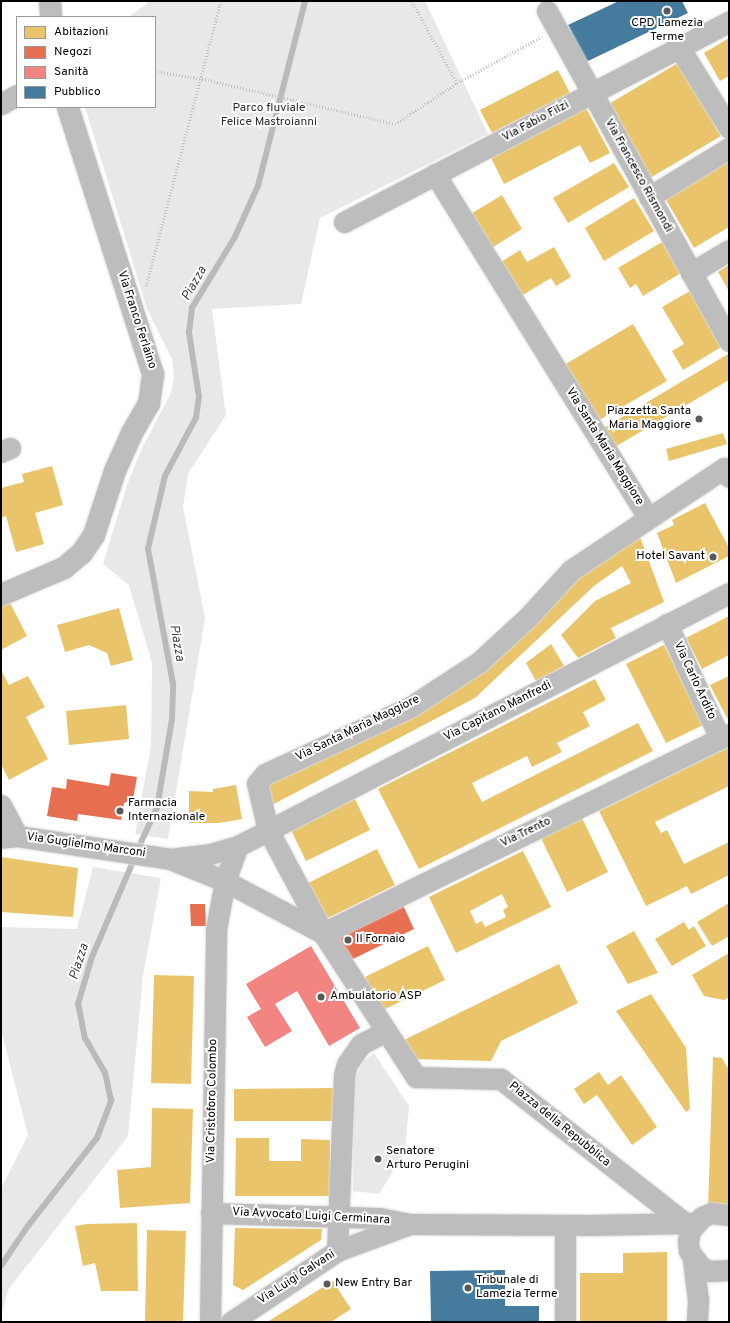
<!DOCTYPE html>
<meta charset="utf-8">
<style>
body{margin:0}
#map{position:relative;width:730px;height:1323px;overflow:hidden;background:#fff;font-family:Overpass,sans-serif}
div>[style]{position:absolute}
[style*='--x']{left:calc(var(--x)*1px);top:calc(var(--y)*1px);width:calc(var(--w)*1px);rotate:calc(var(--a)*1deg)}
.green>*{inset:0;background:#e8e8e8}
.homes>*{inset:0;background:#e9c46a}
.shops>*{inset:0;background:#e76f51}
.health>*{inset:0;background:#f28482}
.public>*{inset:0;background:#457b9d}
.stream>*{height:5.5px;margin:-2.75px;padding:0 2.75px;transform-origin:2.75px;border-radius:2.75px;background:#bababa}
.path>*{height:2.5px;margin-top:-1.25px;transform-origin:0;background:repeating-linear-gradient(90deg,#c2c2c2 0 1px,transparent 0 3px)}
.roads{filter:drop-shadow(0 0 1px #dbdbdb) drop-shadow(0 0 1px #dbdbdb)}
.minor>*{height:21px;margin:-10.5px;padding:0 10.5px;transform-origin:10.5px;border-radius:10.5px;background:#bdbdbd}
.major>*{height:22px;margin:-11px;padding:0 11px;transform-origin:11px;border-radius:11px;background:#bdbdbd}
.dots>*{width:11px;height:11px;translate:-50% -50%;box-sizing:border-box;border:2px solid #fff;border-radius:50%}
span{translate:-50% -50%;white-space:nowrap;text-align:center;line-height:1.15;-webkit-text-stroke:4px #fff;paint-order:stroke}
.poi-label{font-size:12px;color:#000}
.right{translate:-100% -50%;text-align:right}
.left{translate:0 -50%;text-align:left}
.park-label{font-size:12px;color:#2c2c2c}
.street-label{font-size:12px;color:#000}
.water-label{font-size:13px;color:#3d3d3d;font-style:italic}
.frame{position:absolute;inset:0;border:2px solid #000;pointer-events:none}
.legend{position:absolute;left:16px;top:16px;width:140px;height:92px;box-sizing:border-box;background:#fff;border:1px solid #999;margin:0;padding:5px 7px;list-style:none;font-size:12px;color:#000}
.legend li{display:flex;align-items:center;gap:8px;height:20px}
.legend b{width:20px;border:1px solid #999}
</style>
<div id="map">
<div class="green">
<i style="clip-path:polygon(150px 1px,425px 1px,488px 134px,320px 218px,301px 304px,212px 309px,226px 415px,188px 474px,183px 507px,205px 618px,168px 839px,135px 834px,151px 746px,152px 663px,129px 585px,103px 564px,127px 485px,142px 448px,171px 393px,174px 376px,172px 359px,147px 309px,85px 107px,155px 107px,155px 17px,129px 17px)"></i>
<i style="clip-path:polygon(93px 867px,161px 878px,143px 976px,128px 1136px,8px 1290px,1px 1317px,1px 1189px,28px 1135px,1px 1030px,1px 927px,77px 929px)"></i>
<i style="clip-path:polygon(374px 1053px,409px 1106px,405px 1152px,379px 1194px,353px 1191px,354px 1078px,364px 1061px)"></i>
</div>
<div class="homes">
<i style="clip-path:polygon(729px 38px,729px 76px,720px 81px,704px 53px)"></i>
<i style="clip-path:polygon(678px 63px,721px 136px,650px 178px,607px 105px)"></i>
<i style="clip-path:polygon(558px 70px,570px 93px,492px 133px,480px 110px)"></i>
<i style="clip-path:polygon(586px 108px,610px 153px,590px 163px,580px 145px,504px 184px,491px 158px)"></i>
<i style="clip-path:polygon(729px 161px,729px 227px,694px 248px,665px 198px)"></i>
<i style="clip-path:polygon(614px 163px,629px 187px,568px 223px,553px 198px)"></i>
<i style="clip-path:polygon(502px 195px,522px 229px,490px 249px,469px 215px)"></i>
<i style="clip-path:polygon(634px 198px,654px 231px,604px 261px,585px 228px)"></i>
<i style="clip-path:polygon(662px 242px,681px 273px,643px 296px,636px 284px,630px 288px,618px 268px)"></i>
<i style="clip-path:polygon(554px 247px,571px 277px,556px 286px,551px 278px,521px 296px,501px 262px,520px 250px,527px 262px)"></i>
<i style="clip-path:polygon(729px 265px,729px 291px,718px 272px)"></i>
<i style="clip-path:polygon(690px 291px,723px 346px,683px 370px,672px 351px,684px 344px,662px 307px)"></i>
<i style="clip-path:polygon(633px 324px,667px 381px,598px 421px,564px 365px)"></i>
<i style="clip-path:polygon(728px 354px,729px 380px,613px 448px,602px 429px)"></i>
<i style="clip-path:polygon(723px 433px,727px 444px,669px 461px,666px 449px)"></i>
<i style="clip-path:polygon(52px 466px,63px 505px,35px 513px,44px 544px,16px 552px,6px 516px,1px 518px,1px 488px,24px 482px,22px 474px)"></i>
<i style="clip-path:polygon(705px 503px,729px 548px,729px 556px,676px 583px,657px 533px,674px 525px,672px 520px)"></i>
<i style="clip-path:polygon(639px 534px,664px 602px,611px 628px,616px 638px,578px 658px,561px 635px,595px 601px,631px 583px,622px 566px,594px 586px,475px 698px,270px 806px,263px 783px,435px 699px,580px 571px)"></i>
<i style="clip-path:polygon(8px 599px,27px 636px,1px 650px,1px 603px)"></i>
<i style="clip-path:polygon(119px 608px,133px 660px,111px 666px,107px 653px,89px 645px,65px 652px,57px 625px)"></i>
<i style="clip-path:polygon(729px 616px,729px 655px,702px 669px,686px 638px)"></i>
<i style="clip-path:polygon(551px 644px,564px 666px,536px 681px,526px 663px)"></i>
<i style="clip-path:polygon(664px 645px,705px 724px,666px 743px,626px 664px)"></i>
<i style="clip-path:polygon(1px 670px,9px 685px,28px 676px,45px 707px,26px 717px,48px 759px,9px 780px,1px 764px)"></i>
<i style="clip-path:polygon(729px 676px,729px 717px,727px 718px,710px 685px)"></i>
<i style="clip-path:polygon(595px 679px,606px 700px,583px 712px,590px 726px,557px 743px,562px 752px,532px 767px,527px 756px,472px 783px,482px 802px,638px 723px,653px 751px,419px 869px,378px 789px)"></i>
<i style="clip-path:polygon(126px 705px,129px 739px,69px 745px,66px 711px)"></i>
<i style="clip-path:polygon(729px 747px,729px 786px,655px 822px,661px 833px,667px 830px,684px 864px,729px 842px,729px 875px,691px 894px,687px 886px,646px 906px,599px 811px)"></i>
<i style="clip-path:polygon(236px 785px,242px 819px,219px 823px,189px 823px,189px 791px,213px 792px,213px 789px)"></i>
<i style="clip-path:polygon(355px 799px,370px 830px,306px 861px,291px 830px)"></i>
<i style="clip-path:polygon(582px 818px,608px 872px,567px 892px,541px 838px)"></i>
<i style="clip-path:polygon(377px 849px,395px 885px,324px 920px,306px 884px)"></i>
<i style="clip-path:polygon(evenodd,523px 851px,551px 907px,456px 953px,429px 897px,523px 851px,502px 894px,508px 907px,503px 910px,506px 917px,485px 927px,482px 921px,476px 924px,470px 911px,502px 894px)"></i>
<i style="clip-path:polygon(1px 857px,78px 868px,73px 917px,1px 912px)"></i>
<i style="clip-path:polygon(729px 903px,729px 936px,712px 946px,697px 922px)"></i>
<i style="clip-path:polygon(684px 922px,689px 930px,694px 926px,706px 946px,672px 966px,655px 939px)"></i>
<i style="clip-path:polygon(634px 931px,658px 973px,628px 984px,606px 946px)"></i>
<i style="clip-path:polygon(428px 946px,445px 980px,381px 1011px,365px 977px)"></i>
<i style="clip-path:polygon(729px 953px,729px 997px,724px 1000px,704px 996px,692px 975px)"></i>
<i style="clip-path:polygon(559px 964px,578px 1003px,501px 1041px,491px 1061px,411px 1059px,402px 1041px)"></i>
<i style="clip-path:polygon(154px 975px,194px 976px,191px 1084px,151px 1083px)"></i>
<i style="clip-path:polygon(651px 994px,686px 1048px,690px 1109px,686px 1112px,616px 1011px)"></i>
<i style="clip-path:polygon(713px 1057px,722px 1058px,727px 1067px,729px 1066px,729px 1209px,708px 1209px)"></i>
<i style="clip-path:polygon(599px 1072px,608px 1085px,621px 1075px,657px 1127px,632px 1145px,597px 1095px,584px 1104px,574px 1089px)"></i>
<i style="clip-path:polygon(333px 1088px,333px 1121px,234px 1121px,234px 1089px)"></i>
<i style="clip-path:polygon(152px 1108px,193px 1109px,190px 1203px,120px 1208px,117px 1170px,151px 1167px)"></i>
<i style="clip-path:polygon(236px 1138px,269px 1138px,269px 1161px,301px 1161px,301px 1139px,330px 1140px,330px 1196px,235px 1196px)"></i>
<i style="clip-path:polygon(137px 1223px,138px 1291px,101px 1291px,95px 1263px,83px 1266px,75px 1226px,87px 1224px)"></i>
<i style="clip-path:polygon(235px 1228px,322px 1229px,321px 1240px,243px 1290px,233px 1285px)"></i>
<i style="clip-path:polygon(147px 1230px,186px 1231px,183px 1322px,145px 1322px)"></i>
<i style="clip-path:polygon(667px 1252px,667px 1322px,580px 1322px,580px 1273px,623px 1273px,623px 1253px)"></i>
<i style="clip-path:polygon(333px 1281px,351px 1309px,331px 1322px,267px 1322px)"></i>
</div>
<div class="shops">
<i style="clip-path:polygon(111px 773px,137px 777px,133px 799px,124px 803px,121px 820px,78px 814px,77px 821px,47px 816px,52px 787px,66px 789px,67px 779px,109px 786px)"></i>
<i style="clip-path:polygon(190px 904px,205px 904px,206px 926px,191px 926px)"></i>
<i style="clip-path:polygon(403px 905px,414px 929px,349px 961px,337px 937px)"></i>
</div>
<div class="health">
<i style="clip-path:polygon(311px 946px,360px 1028px,329px 1046px,297px 991px,275px 1004px,292px 1031px,265px 1047px,247px 1017px,261px 1009px,246px 984px)"></i>
</div>
<div class="public">
<i style="clip-path:polygon(619px 1px,682px 1px,688px 13px,586px 62px,568px 25px)"></i>
<i style="clip-path:polygon(505px 1270px,505px 1306px,539px 1306px,539px 1322px,431px 1322px,430px 1271px)"></i>
</div>
<div class="stream">
<i style="--x:138;--y:849;--w:45;--a:-65.1"></i>
<i style="--x:157;--y:808;--w:90;--a:-80.4"></i>
<i style="--x:172;--y:719;--w:35;--a:-88"></i>
<i style="--x:173;--y:684;--w:137;--a:-100.5"></i>
<i style="--x:148;--y:549;--w:75;--a:-76.9"></i>
<i style="--x:165;--y:476;--w:66;--a:-61.9"></i>
<i style="--x:196;--y:418;--w:21;--a:-82"></i>
<i style="--x:199;--y:397;--w:65;--a:-98.9"></i>
<i style="--x:189;--y:333;--w:25;--a:-83"></i>
<i style="--x:192;--y:308;--w:83;--a:-58.8"></i>
<i style="--x:235;--y:237;--w:56;--a:-65.7"></i>
<i style="--x:258;--y:186;--w:191;--a:-75.7"></i>
<i style="--x:1;--y:1266;--w:48;--a:-56"></i>
<i style="--x:28;--y:1226;--w:112;--a:-51.9"></i>
<i style="--x:97;--y:1138;--w:40;--a:-69"></i>
<i style="--x:111;--y:1101;--w:29;--a:-102"></i>
<i style="--x:105;--y:1073;--w:39;--a:-120"></i>
<i style="--x:85;--y:1039;--w:36;--a:-101"></i>
<i style="--x:78;--y:1004;--w:49;--a:-73.4"></i>
<i style="--x:92;--y:957;--w:109;--a:-66.7"></i>
</div>
<div class="path">
<i style="--x:412;--y:1;--w:94;--a:61.2"></i>
<i style="--x:457;--y:83;--w:96;--a:-28.7"></i>
<i style="--x:155;--y:71;--w:54;--a:9.6"></i>
<i style="--x:208;--y:80;--w:192;--a:13.2"></i>
<i style="--x:395;--y:124;--w:74;--a:-33.5"></i>
<i style="--x:146;--y:286;--w:295;--a:-75.3"></i>
</div>
<div class="roads">
<div class="minor">
<i style="--x:547;--y:11;--w:377;--a:61.1"></i>
<i style="--x:679;--y:47;--w:95;--a:58.3"></i>
<i style="--x:1;--y:104;--w:18;--a:-29"></i>
<i style="--x:435;--y:174;--w:404;--a:58.2"></i>
<i style="--x:649;--y:197;--w:94;--a:-31.5"></i>
<i style="--x:344;--y:222;--w:434;--a:-27.5"></i>
<i style="--x:691;--y:273;--w:44;--a:-31.2"></i>
<i style="--x:1;--y:452;--w:10;--a:-24"></i>
<i style="--x:667;--y:624;--w:126;--a:65.1"></i>
<i style="--x:17;--y:836;--w:155;--a:8.5"></i>
<i style="--x:170;--y:859;--w:59;--a:21.8"></i>
<i style="--x:225;--y:881;--w:111;--a:28"></i>
<i style="--x:170;--y:859;--w:40;--a:-7.1"></i>
<i style="--x:210;--y:854;--w:29;--a:-16"></i>
<i style="--x:238;--y:846;--w:552;--a:-27.26"></i>
<i style="--x:323;--y:933;--w:452;--a:-26.1"></i>
<i style="--x:211;--y:1213;--w:168;--a:1.7"></i>
<i style="--x:379;--y:1218;--w:33;--a:11"></i>
<i style="--x:411;--y:1224;--w:180;--a:0.3"></i>
<i style="--x:591;--y:1225;--w:101;--a:-1.1"></i>
<i style="--x:729;--y:1215;--w:18;--a:-174"></i>
<i style="--x:711;--y:1213;--w:10;--a:156"></i>
<i style="--x:702;--y:1217;--w:18;--a:131"></i>
<i style="--x:690;--y:1231;--w:10;--a:101"></i>
<i style="--x:688;--y:1241;--w:10;--a:84"></i>
<i style="--x:689;--y:1251;--w:20;--a:53"></i>
<i style="--x:701;--y:1267;--w:10;--a:24"></i>
<i style="--x:710;--y:1271;--w:19;--a:-3"></i>
<i style="--x:685;--y:1223;--w:234;--a:-142"></i>
<i style="--x:501;--y:1079;--w:85;--a:-178.7"></i>
<i style="--x:416;--y:1077;--w:171;--a:-122.9"></i>
<i style="--x:323;--y:933;--w:117;--a:-118.1"></i>
<i style="--x:268;--y:830;--w:48;--a:-103.2"></i>
<i style="--x:257;--y:783;--w:12;--a:-48"></i>
<i style="--x:265;--y:774;--w:160;--a:-24.8"></i>
<i style="--x:410;--y:707;--w:82;--a:-33.1"></i>
<i style="--x:479;--y:662;--w:65;--a:-42.5"></i>
<i style="--x:527;--y:618;--w:65;--a:-47.5"></i>
<i style="--x:571;--y:570;--w:184;--a:-33.7"></i>
<i style="--x:724;--y:468;--w:10;--a:61"></i>
<i style="--x:565;--y:1225;--w:97;--a:90"></i>
<i style="--x:337;--y:1251;--w:176;--a:-87.7"></i>
<i style="--x:344;--y:1075;--w:11;--a:-75"></i>
<i style="--x:347;--y:1064;--w:24;--a:-55"></i>
<i style="--x:361;--y:1044;--w:27;--a:-27"></i>
<i style="--x:693;--y:1260;--w:40;--a:82.9"></i>
<i style="--x:698;--y:1300;--w:22;--a:93"></i>
<i style="--x:210;--y:1322;--w:393;--a:-89.1"></i>
<i style="--x:216;--y:929;--w:49;--a:-79.4"></i>
<i style="--x:225;--y:881;--w:37;--a:-70"></i>
<i style="--x:231;--y:1322;--w:128;--a:-33.8"></i>
<i style="--x:337;--y:1251;--w:78;--a:-20.3"></i>
</div>
<div class="major">
<i style="--x:50;--y:1;--w:16;--a:86"></i>
<i style="--x:1;--y:595;--w:69;--a:-23.2"></i>
<i style="--x:64;--y:568;--w:23;--a:-40"></i>
<i style="--x:82;--y:553;--w:22;--a:-56"></i>
<i style="--x:94;--y:535;--w:67;--a:-71.8"></i>
<i style="--x:115;--y:471;--w:42;--a:-65.9"></i>
<i style="--x:132;--y:433;--w:34;--a:-60"></i>
<i style="--x:149;--y:404;--w:30;--a:-82"></i>
<i style="--x:153;--y:374;--w:280;--a:-107.7"></i>
<i style="--x:1;--y:806;--w:34;--a:62"></i>
<i style="--x:17;--y:836;--w:16;--a:173"></i>
</div>
</div>
<div class="dots">
<i style="left:667px;top:11px;background:#595959"></i>
<i style="left:699px;top:419px;background:#595959"></i>
<i style="left:713px;top:557px;background:#595959"></i>
<i style="left:120px;top:811px;background:#595959"></i>
<i style="left:348px;top:940px;background:#595959"></i>
<i style="left:321px;top:997px;background:#595959"></i>
<i style="left:378px;top:1159px;background:#595959"></i>
<i style="left:327px;top:1284px;background:#595959"></i>
<i style="left:468px;top:1288px;background:#595959"></i>
</div>
<div class="poi-label">
<span style="left:667px;top:31px">CPD Lamezia<br>Terme</span>
<span class="right" style="left:691px;top:419px">Piazzetta Santa<br>Maria Maggiore</span>
<span class="right" style="left:705px;top:557px">Hotel Savant</span>
<span class="left" style="left:128px;top:811px">Farmacia<br>Internazionale</span>
<span class="left" style="left:356px;top:940px">Il Fornaio</span>
<span class="left" style="left:330px;top:997px">Ambulatorio ASP</span>
<span class="left" style="left:386px;top:1159px">Senatore<br>Arturo Perugini</span>
<span class="left" style="left:476px;top:1288px">Tribunale di<br>Lamezia Terme</span>
<span class="left" style="left:335px;top:1284px">New Entry Bar</span>
</div>
<div class="park-label">
<span style="left:269px;top:116px">Parco fluviale<br>Felice Mastroianni</span>
</div>
<div class="street-label">
<span style="left:536px;top:122px;rotate:-28deg">Via Fabio Filzi</span>
<span style="left:638px;top:176px;rotate:61deg">Via Francesco Rismondi</span>
<span style="left:136px;top:320px;rotate:72deg">Via Franco Ferlaino</span>
<span style="left:604px;top:447px;rotate:58deg">Via Santa Maria Maggiore</span>
<span style="left:694px;top:681px;rotate:65deg">Via Carlo Ardito</span>
<span style="left:498px;top:712px;rotate:-27deg">Via Capitano Manfredi</span>
<span style="left:358px;top:729px;rotate:-26deg">Via Santa Maria Maggiore</span>
<span style="left:526px;top:833px;rotate:-26deg">Via Trento</span>
<span style="left:86px;top:846px;rotate:8deg">Via Guglielmo Marconi</span>
<span style="left:213px;top:1101px;rotate:-89deg">Via Cristoforo Colombo</span>
<span style="left:559px;top:1125px;rotate:39deg">Piazza della Repubblica</span>
<span style="left:311px;top:1217px;rotate:3deg">Via Avvocato Luigi Cerminara</span>
<span style="left:297px;top:1278px;rotate:-33deg">Via Luigi Galvani</span>
</div>
<div class="water-label">
<span style="left:195px;top:284px;rotate:-60deg">Piazza</span>
<span style="left:176px;top:643px;rotate:80deg">Piazza</span>
<span style="left:80px;top:962px;rotate:-72deg">Piazza</span>
</div>
<div class="frame"></div>
<ul class="legend">
<li><b style="height:11px;background:#e9c46a"></b>Abitazioni</li>
<li><b style="height:11px;background:#e76f51"></b>Negozi</li>
<li><b style="height:11px;background:#f28482"></b>Sanità</li>
<li><b style="height:11px;background:#457b9d"></b>Pubblico</li>
</ul>
</div>
